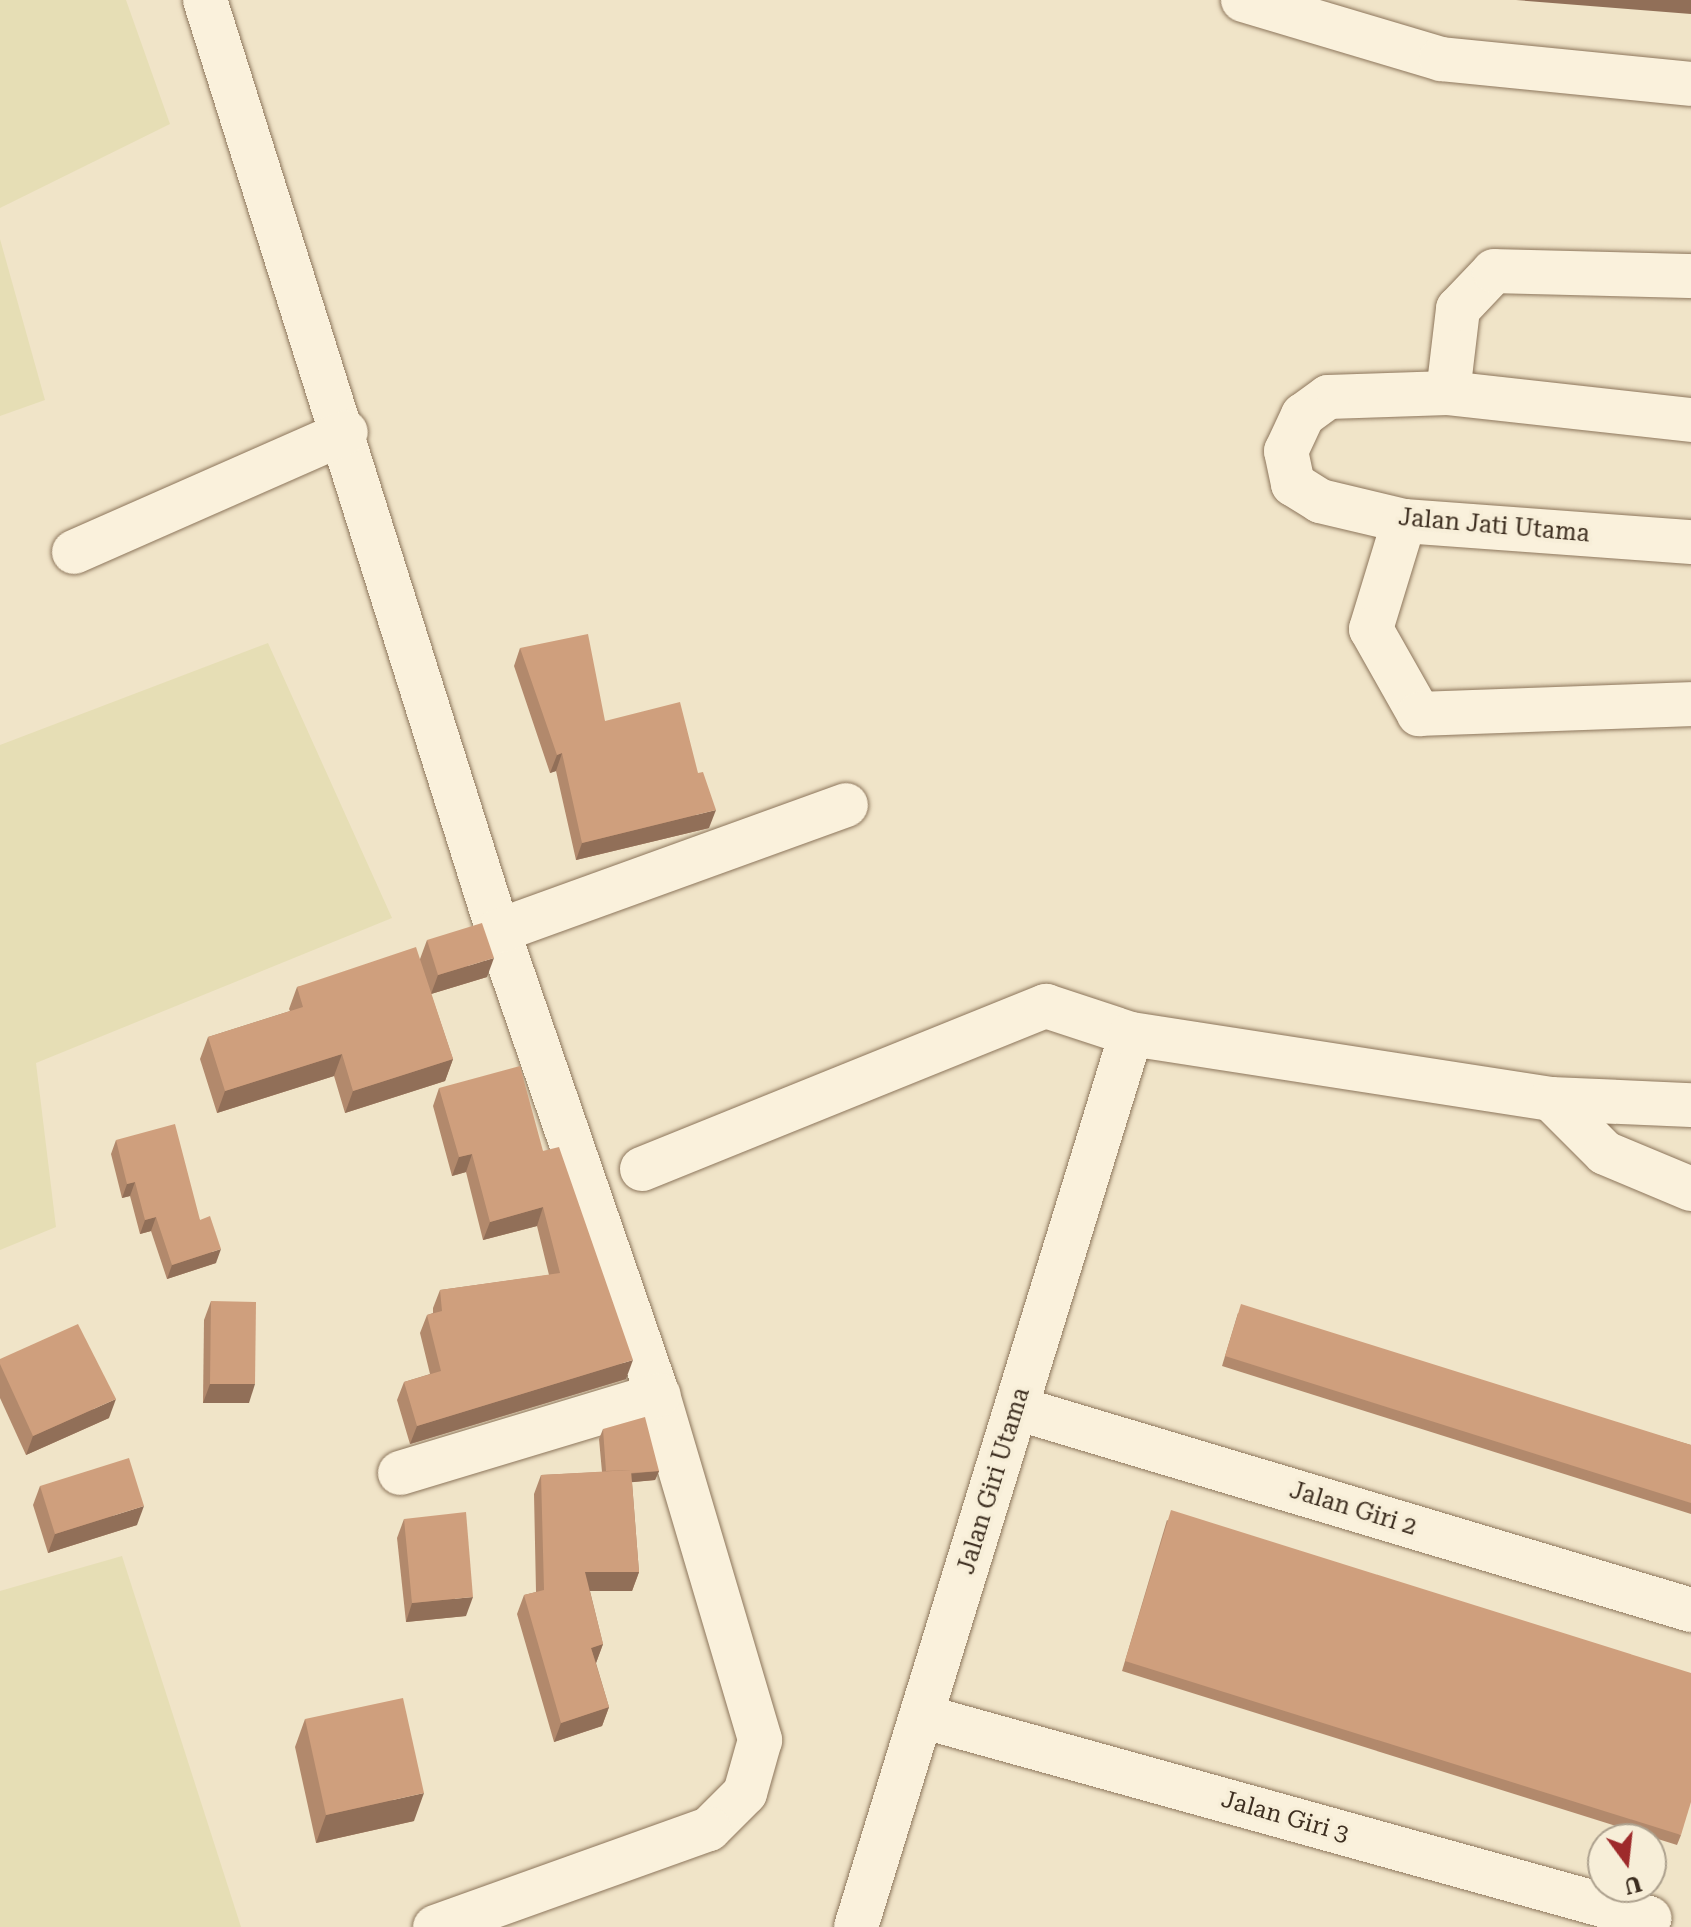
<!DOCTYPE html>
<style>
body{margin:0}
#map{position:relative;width:1691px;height:1927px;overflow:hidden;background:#f0e4c8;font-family:"Roboto Serif",serif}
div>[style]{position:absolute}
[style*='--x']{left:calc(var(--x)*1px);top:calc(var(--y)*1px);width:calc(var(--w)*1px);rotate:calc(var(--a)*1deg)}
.farmland>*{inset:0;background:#e6deb5}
.roads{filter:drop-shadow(0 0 2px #8d765c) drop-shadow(0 0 2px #8d765c)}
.street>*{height:44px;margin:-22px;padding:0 22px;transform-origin:22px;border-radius:22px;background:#faf1dc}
.wall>*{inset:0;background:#b2896c}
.shaded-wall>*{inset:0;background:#916f58}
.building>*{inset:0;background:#cf9f7d}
span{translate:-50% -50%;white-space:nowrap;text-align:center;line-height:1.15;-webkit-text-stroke:7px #f7eed8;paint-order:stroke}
.street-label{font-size:24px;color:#3d2e20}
.north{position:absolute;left:1587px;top:1823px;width:80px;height:80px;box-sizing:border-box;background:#f7eed8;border:2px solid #ada18e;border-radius:50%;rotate:165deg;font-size:22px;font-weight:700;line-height:32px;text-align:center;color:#3d2e20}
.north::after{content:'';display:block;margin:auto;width:28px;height:36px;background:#9e2a2b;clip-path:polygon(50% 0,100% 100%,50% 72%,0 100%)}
</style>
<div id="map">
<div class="farmland">
<i style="clip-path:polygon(0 0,126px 0,170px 124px,0 208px)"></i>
<i style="clip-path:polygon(0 239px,45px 400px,0 416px)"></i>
<i style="clip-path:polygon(268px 643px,392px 918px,36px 1063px,56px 1227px,0 1250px,0 745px)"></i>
<i style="clip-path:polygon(122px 1556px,241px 1927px,0 1927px,0 1591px)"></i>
</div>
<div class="roads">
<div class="street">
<i style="--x:205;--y:0;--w:976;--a:72.53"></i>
<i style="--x:498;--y:931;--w:491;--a:71"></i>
<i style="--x:658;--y:1395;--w:360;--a:73.5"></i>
<i style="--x:760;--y:1740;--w:55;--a:105.8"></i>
<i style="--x:745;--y:1793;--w:51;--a:135"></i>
<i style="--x:709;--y:1829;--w:291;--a:160.3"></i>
<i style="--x:1243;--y:0;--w:207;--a:16.6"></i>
<i style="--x:1441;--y:59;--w:251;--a:5.7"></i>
<i style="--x:1448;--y:393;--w:85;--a:-83.2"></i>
<i style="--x:1458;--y:309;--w:52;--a:-46.5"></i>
<i style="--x:1494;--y:271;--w:197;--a:1.5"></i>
<i style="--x:1691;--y:420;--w:244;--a:-173.7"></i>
<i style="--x:1448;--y:393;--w:120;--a:178.1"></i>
<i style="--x:1328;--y:397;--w:31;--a:144"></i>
<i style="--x:1303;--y:415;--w:40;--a:115"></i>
<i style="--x:1286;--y:451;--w:34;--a:78"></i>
<i style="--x:1293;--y:484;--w:32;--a:32"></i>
<i style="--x:1320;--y:501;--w:86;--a:13.4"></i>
<i style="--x:1404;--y:521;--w:288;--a:4.2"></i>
<i style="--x:1404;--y:521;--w:113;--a:107"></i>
<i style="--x:1371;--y:629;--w:98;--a:60.5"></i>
<i style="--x:1419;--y:714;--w:272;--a:-2.1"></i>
<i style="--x:74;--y:552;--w:297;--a:-23.8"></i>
<i style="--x:498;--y:931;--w:370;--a:-19.9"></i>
<i style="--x:1551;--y:1099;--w:76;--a:45"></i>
<i style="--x:1605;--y:1153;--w:93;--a:22.7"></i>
<i style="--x:642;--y:1169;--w:436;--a:-22"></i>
<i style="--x:1046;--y:1006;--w:89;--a:18.2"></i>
<i style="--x:1016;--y:1408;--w:705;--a:16.66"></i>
<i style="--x:400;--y:1473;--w:270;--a:-16.8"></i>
<i style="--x:921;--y:1716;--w:756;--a:15.51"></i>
<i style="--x:856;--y:1927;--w:934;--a:-72.88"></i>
<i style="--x:1131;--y:1034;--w:425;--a:8.8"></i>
<i style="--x:1551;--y:1099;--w:140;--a:2.5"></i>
</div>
</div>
<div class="wall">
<i style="clip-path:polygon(520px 648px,605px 721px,709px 828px,576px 860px,556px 771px,550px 773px,514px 666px)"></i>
<i style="clip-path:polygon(427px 940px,487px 977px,431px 994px,453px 1059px,445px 1081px,345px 1113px,334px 1076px,217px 1113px,200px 1059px,208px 1037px,290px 1011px,289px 1009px,297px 987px,420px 959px)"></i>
<i style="clip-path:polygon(439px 1088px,543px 1151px,626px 1379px,410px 1444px,397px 1400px,404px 1382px,430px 1374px,420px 1333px,427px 1315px,433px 1313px,433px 1308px,440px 1290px,549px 1275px,537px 1226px,483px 1240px,466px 1172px,452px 1176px,433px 1106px)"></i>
<i style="clip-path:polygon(116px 1140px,200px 1220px,216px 1263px,167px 1279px,151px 1231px,140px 1234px,130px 1196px,122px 1198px,111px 1154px)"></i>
<i style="clip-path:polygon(211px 1301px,249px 1403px,203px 1403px,204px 1320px)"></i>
<i style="clip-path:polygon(1238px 1313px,1691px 1445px,1691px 1514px,1222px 1366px)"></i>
<i style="clip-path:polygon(0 1359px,109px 1418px,26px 1455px,0 1398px)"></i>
<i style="clip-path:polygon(603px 1429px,659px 1471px,655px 1480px,632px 1482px,639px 1572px,632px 1591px,590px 1591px,603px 1644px,596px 1663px,609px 1707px,602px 1726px,554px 1742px,517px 1614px,524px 1595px,536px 1592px,534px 1494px,541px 1475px,602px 1472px,599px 1439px)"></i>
<i style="clip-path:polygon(40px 1486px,137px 1525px,48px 1553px,33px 1505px)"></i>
<i style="clip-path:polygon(404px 1519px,466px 1616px,406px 1622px,397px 1538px)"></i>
<i style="clip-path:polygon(1167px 1520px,1681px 1835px,1677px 1845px,1122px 1671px)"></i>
<i style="clip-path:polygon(305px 1719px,414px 1821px,316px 1843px,295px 1747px)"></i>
</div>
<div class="shaded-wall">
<i style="clip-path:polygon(1516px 0,1691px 0,1691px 14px)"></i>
<i style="clip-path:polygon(562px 753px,556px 771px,550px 773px,557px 755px)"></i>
<i style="clip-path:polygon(716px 810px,709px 828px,576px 860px,582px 843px)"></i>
<i style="clip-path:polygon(494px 958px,487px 977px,431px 994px,438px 975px)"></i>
<i style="clip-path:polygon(342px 1054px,334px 1076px,217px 1113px,225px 1091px)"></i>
<i style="clip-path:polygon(453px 1059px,445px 1081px,345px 1113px,353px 1091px)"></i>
<i style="clip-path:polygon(472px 1154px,466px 1172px,452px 1176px,459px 1157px)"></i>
<i style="clip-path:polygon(135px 1182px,130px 1196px,122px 1198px,127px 1184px)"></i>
<i style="clip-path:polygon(543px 1207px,537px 1226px,483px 1240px,490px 1222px)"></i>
<i style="clip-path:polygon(156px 1217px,151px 1231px,140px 1234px,145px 1220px)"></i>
<i style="clip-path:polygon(221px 1249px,216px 1263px,167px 1279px,172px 1265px)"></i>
<i style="clip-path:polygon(633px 1360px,626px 1379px,410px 1444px,417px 1426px)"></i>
<i style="clip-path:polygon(210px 1384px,255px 1384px,249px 1403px,203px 1403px)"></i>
<i style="clip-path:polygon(116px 1399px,109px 1418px,26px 1455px,33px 1436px)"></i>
<i style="clip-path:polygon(659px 1471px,655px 1480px,603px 1485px,606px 1476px)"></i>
<i style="clip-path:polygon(144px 1506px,137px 1525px,48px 1553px,55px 1534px)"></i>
<i style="clip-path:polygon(585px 1572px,639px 1572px,632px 1591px,578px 1591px)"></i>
<i style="clip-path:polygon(473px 1597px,466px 1616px,406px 1622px,412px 1603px)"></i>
<i style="clip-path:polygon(603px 1644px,596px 1663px,591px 1648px)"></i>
<i style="clip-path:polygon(609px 1707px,602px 1726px,554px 1742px,561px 1723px)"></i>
<i style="clip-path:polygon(424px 1793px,414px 1821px,316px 1843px,326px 1815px)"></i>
</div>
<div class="building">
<i style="clip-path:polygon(588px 634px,605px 721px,680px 702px,698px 773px,703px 772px,716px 810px,582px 843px,562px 753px,557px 755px,520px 648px)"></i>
<i style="clip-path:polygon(482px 923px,494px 958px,438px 975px,427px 940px)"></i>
<i style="clip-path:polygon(416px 947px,453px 1059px,353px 1091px,342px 1054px,225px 1091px,208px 1037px,303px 1007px,297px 987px)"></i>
<i style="clip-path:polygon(520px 1066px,543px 1151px,559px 1147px,633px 1360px,417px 1426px,404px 1382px,441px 1371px,427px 1315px,442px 1311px,440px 1290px,560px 1273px,543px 1207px,490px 1222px,472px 1154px,459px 1157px,439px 1088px)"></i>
<i style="clip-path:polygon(175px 1124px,200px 1220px,210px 1216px,221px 1249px,172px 1265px,156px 1217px,145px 1220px,135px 1182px,127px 1184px,116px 1140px)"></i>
<i style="clip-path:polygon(211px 1301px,256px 1302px,255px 1384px,210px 1384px)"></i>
<i style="clip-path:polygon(1241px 1304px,1691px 1445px,1691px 1503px,1225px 1356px)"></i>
<i style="clip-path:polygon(78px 1324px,116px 1399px,33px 1436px,0 1364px,0 1359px)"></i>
<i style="clip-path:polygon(645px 1417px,659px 1471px,631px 1473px,631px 1470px,606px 1471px,603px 1429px)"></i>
<i style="clip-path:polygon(129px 1458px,144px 1506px,55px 1534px,40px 1486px)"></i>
<i style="clip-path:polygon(631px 1470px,639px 1572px,585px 1572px,603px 1644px,591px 1648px,609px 1707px,561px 1723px,524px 1595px,544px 1590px,541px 1475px)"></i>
<i style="clip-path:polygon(1171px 1510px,1691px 1673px,1691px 1802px,1681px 1835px,1125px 1661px)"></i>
<i style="clip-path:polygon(466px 1512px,473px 1597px,412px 1603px,404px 1519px)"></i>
<i style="clip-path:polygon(403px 1698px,424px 1793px,326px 1815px,305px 1719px)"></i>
</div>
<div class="street-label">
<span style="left:1494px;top:526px;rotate:5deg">Jalan Jati Utama</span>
<span style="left:994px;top:1481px;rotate:-73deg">Jalan Giri Utama</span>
<span style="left:1353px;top:1509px;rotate:17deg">Jalan Giri 2</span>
<span style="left:1285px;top:1817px;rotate:16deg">Jalan Giri 3</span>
</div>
<div class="north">U</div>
</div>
